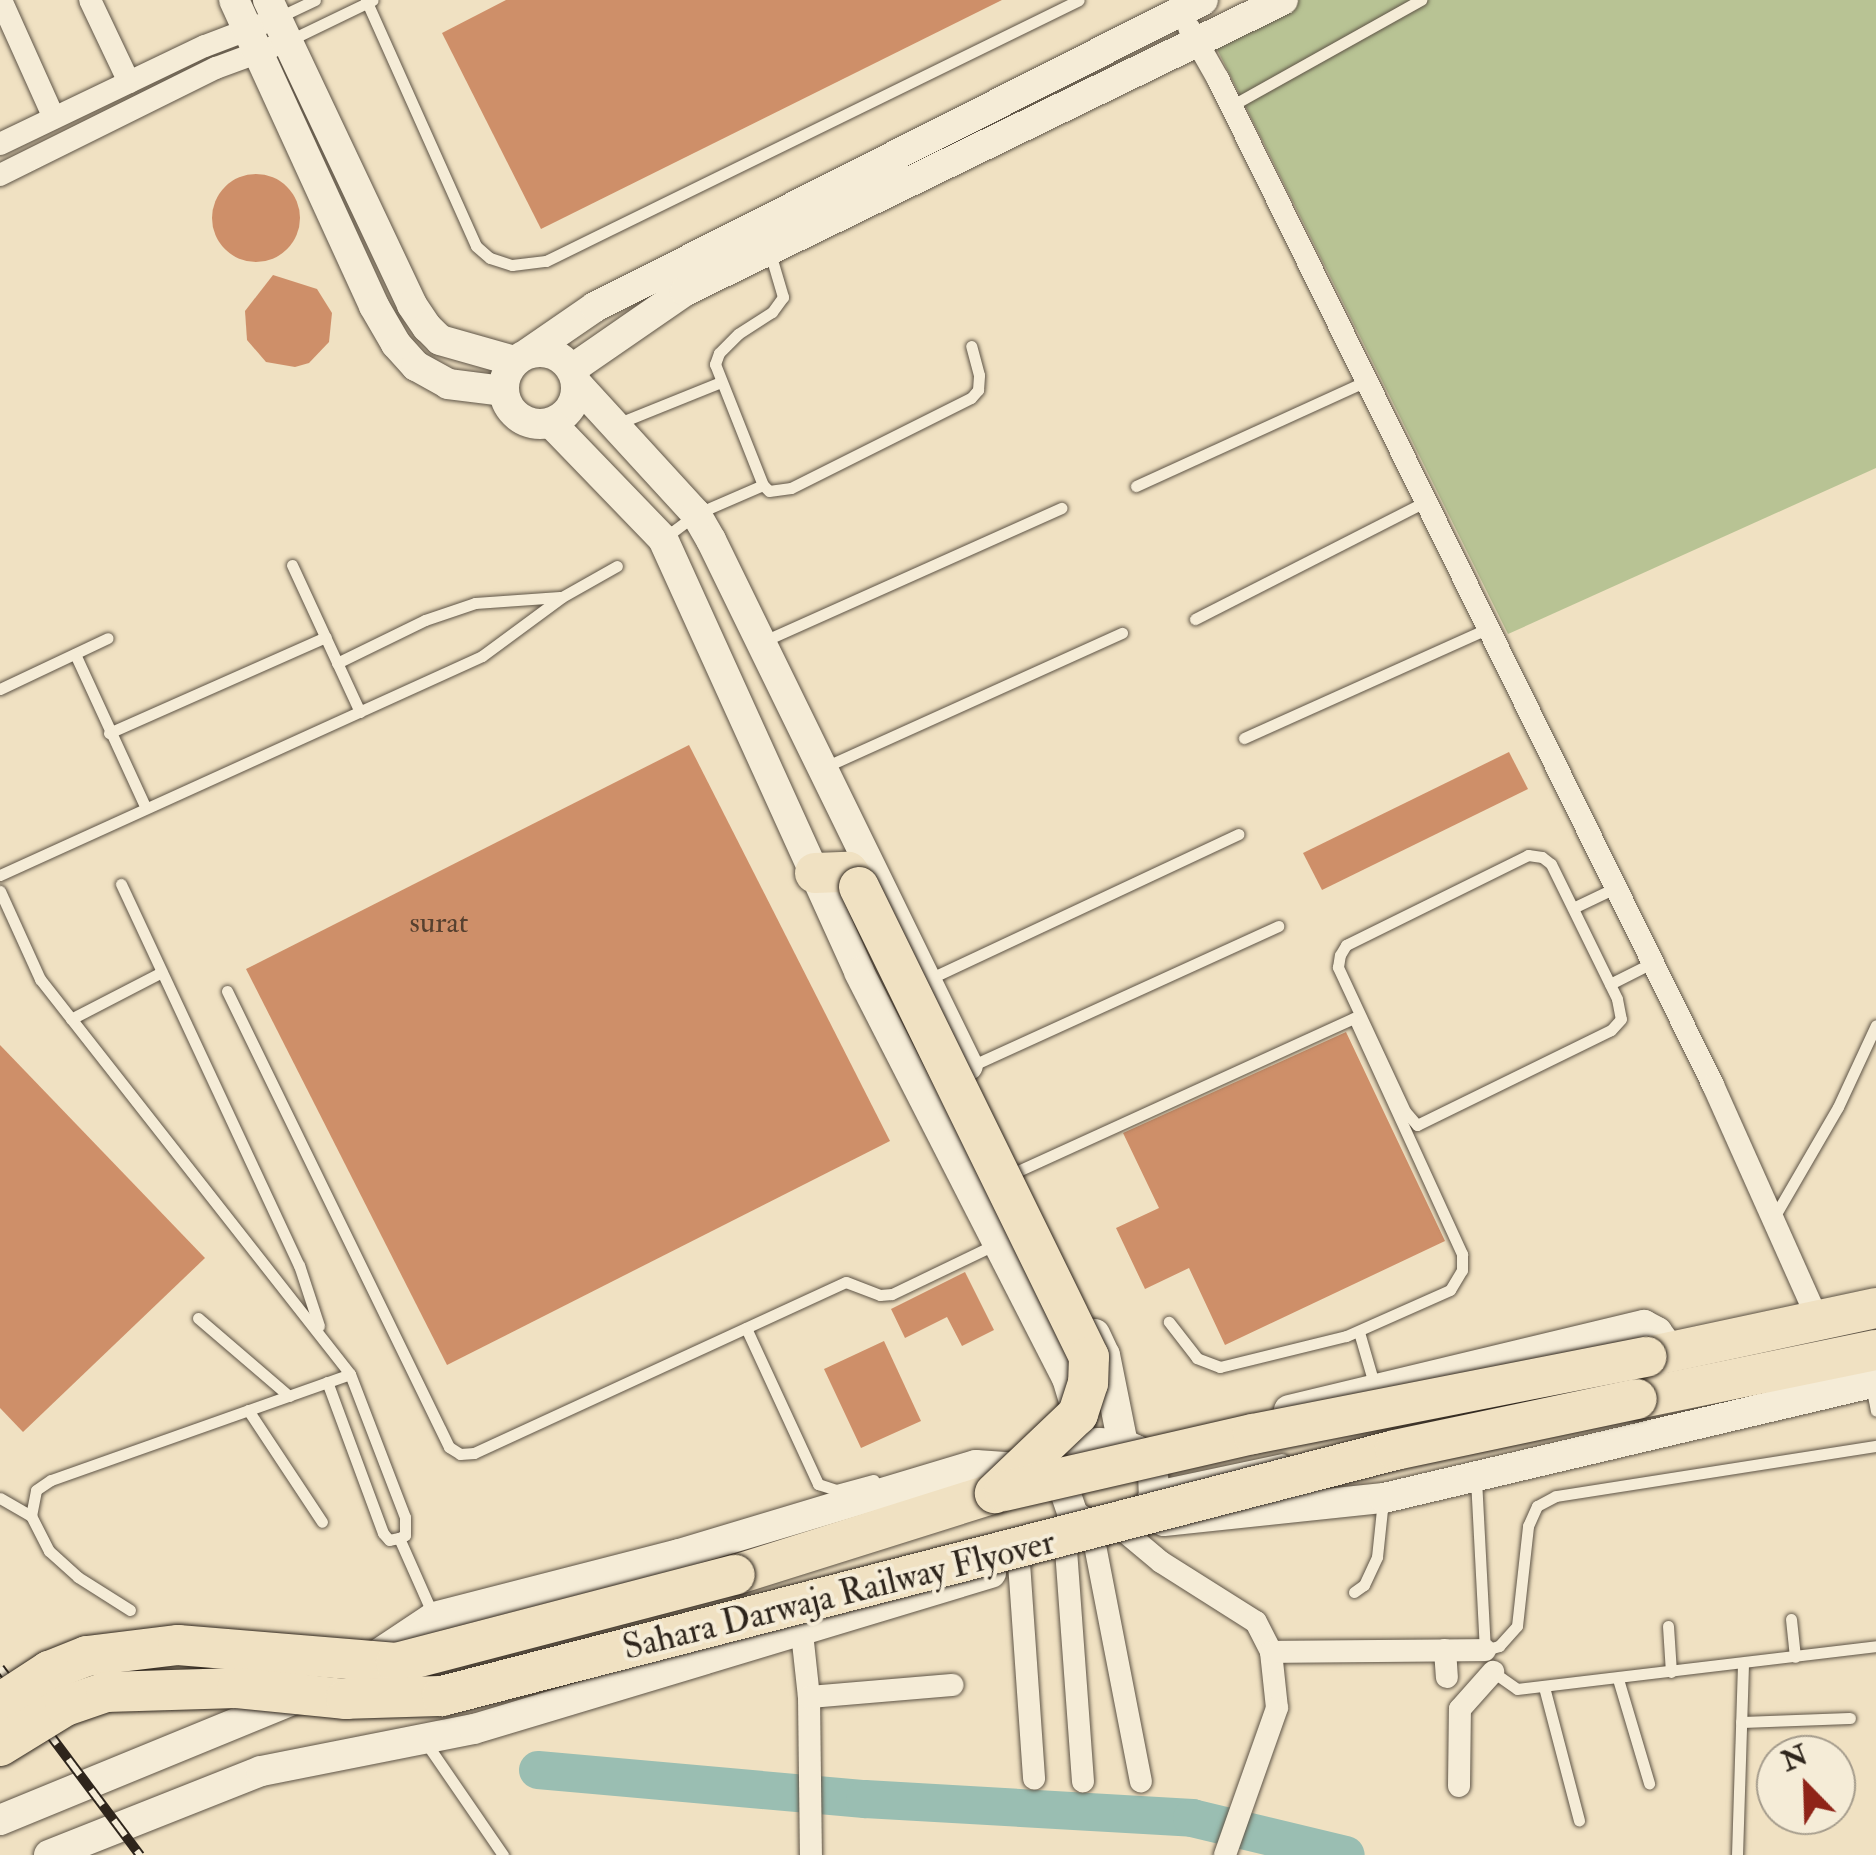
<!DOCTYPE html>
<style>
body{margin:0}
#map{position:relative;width:1876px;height:1855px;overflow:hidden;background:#f0e1c2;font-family:"IM FELL Double Pica",serif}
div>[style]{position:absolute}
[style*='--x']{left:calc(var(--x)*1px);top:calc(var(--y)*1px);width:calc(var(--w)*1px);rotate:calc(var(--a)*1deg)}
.green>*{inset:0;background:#b8c394}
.river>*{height:38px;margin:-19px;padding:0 19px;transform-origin:19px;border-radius:19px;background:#9abeb2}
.building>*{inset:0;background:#ce8f69}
.round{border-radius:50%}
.roads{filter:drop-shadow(0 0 2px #5e5446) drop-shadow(0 0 2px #5e5446)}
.service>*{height:11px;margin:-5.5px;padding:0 5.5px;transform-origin:5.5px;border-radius:5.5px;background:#f5ecd7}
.minor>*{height:22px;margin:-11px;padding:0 11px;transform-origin:11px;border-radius:11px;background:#f5ecd7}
.tertiary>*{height:30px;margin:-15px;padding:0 15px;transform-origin:15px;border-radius:15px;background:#f5ecd7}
.tertiary>.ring{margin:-15px;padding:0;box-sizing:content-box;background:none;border:30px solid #f5ecd7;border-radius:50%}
.trunk>*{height:40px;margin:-20px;padding:0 20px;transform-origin:20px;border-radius:20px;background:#f0e1c2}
.rail>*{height:10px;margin-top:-5px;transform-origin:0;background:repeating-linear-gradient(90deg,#f5ecd7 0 19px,#2e251c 0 38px);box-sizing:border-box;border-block:2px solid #2e251c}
.bridges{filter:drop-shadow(0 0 2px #2e251c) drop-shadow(0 0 2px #2e251c)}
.trunk-bridge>*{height:40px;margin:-20px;padding:0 20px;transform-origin:20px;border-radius:20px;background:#f0e1c2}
span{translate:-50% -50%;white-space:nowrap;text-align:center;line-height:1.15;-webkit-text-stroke:8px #f5ecd7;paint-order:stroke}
.number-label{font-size:30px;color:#56402f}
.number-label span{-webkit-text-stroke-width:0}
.street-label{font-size:35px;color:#2e251c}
.north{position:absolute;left:1756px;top:1735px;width:100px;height:100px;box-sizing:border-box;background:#f5ecd7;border:2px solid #a59c8c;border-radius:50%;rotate:337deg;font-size:28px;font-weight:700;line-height:40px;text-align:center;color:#2e251c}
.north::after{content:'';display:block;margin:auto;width:35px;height:45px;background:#8f2418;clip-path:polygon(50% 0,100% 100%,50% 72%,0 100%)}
</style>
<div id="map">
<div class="green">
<i style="clip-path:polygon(1299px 0,1876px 0,1876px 468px,1508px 634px,1213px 41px)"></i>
</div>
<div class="river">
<i style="--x:538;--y:1770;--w:328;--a:5.1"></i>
<i style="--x:865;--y:1799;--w:328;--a:3.3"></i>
<i style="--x:1192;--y:1818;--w:158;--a:13.5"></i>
</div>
<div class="building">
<i style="clip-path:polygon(506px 0,1002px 0,541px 229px,442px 33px)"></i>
<i class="round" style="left:212px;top:174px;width:88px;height:88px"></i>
<i style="clip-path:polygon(273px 275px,317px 289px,332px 313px,329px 342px,309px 363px,295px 367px,266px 362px,247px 340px,245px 311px)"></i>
<i style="clip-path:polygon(689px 745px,890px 1141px,447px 1365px,246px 969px)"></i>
<i style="clip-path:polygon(1509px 752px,1528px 789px,1322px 890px,1303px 853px)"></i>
<i style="clip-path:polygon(1346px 1032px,1445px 1241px,1225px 1345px,1189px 1268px,1145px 1289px,1116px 1228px,1159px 1208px,1123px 1133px)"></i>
<i style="clip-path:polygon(0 1045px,205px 1258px,23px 1432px,0 1408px)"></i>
<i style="clip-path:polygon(965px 1272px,994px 1330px,962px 1346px,947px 1317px,905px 1338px,891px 1309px)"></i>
<i style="clip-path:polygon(884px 1341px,921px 1421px,861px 1448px,824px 1369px)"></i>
</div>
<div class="roads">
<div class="service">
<i style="--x:366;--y:0;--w:269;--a:65.9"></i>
<i style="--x:476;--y:246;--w:18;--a:41"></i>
<i style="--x:490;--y:258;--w:23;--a:18"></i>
<i style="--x:512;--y:265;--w:34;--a:-7"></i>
<i style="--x:546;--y:261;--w:593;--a:-26.09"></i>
<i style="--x:277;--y:18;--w:42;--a:-25.3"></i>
<i style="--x:288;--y:41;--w:94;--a:-25.8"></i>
<i style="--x:1231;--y:106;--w:218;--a:-29.2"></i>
<i style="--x:770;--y:253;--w:46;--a:73.5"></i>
<i style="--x:783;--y:297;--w:19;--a:126"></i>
<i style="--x:772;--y:312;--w:40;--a:147.1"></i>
<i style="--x:738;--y:334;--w:27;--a:135"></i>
<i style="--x:719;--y:353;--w:12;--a:110"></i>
<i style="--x:715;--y:364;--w:130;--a:68.4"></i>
<i style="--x:763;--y:485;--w:8;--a:45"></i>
<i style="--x:769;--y:491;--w:22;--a:-8"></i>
<i style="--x:791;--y:488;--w:201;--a:-26.6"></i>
<i style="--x:971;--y:398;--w:11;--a:-49"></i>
<i style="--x:978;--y:390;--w:15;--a:-86"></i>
<i style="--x:979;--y:375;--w:30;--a:-105"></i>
<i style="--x:619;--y:423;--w:110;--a:-21.9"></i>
<i style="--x:1136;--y:486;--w:253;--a:-24.5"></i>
<i style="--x:663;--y:539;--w:41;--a:-37.1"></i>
<i style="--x:696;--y:514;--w:73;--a:-23.4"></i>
<i style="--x:292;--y:565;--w:162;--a:65.2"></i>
<i style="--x:1195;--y:619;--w:258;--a:-27"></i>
<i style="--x:764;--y:641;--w:326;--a:-24.1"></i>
<i style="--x:75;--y:654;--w:167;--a:65.3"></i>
<i style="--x:337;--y:663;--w:98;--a:-26"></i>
<i style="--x:425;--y:620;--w:53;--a:-18.8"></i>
<i style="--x:475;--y:603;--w:85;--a:-4"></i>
<i style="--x:0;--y:689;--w:119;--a:-25.3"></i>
<i style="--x:109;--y:733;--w:237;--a:-23.9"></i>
<i style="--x:1244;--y:738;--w:266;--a:-24.2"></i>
<i style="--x:825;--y:767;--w:326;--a:-24.3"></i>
<i style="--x:1528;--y:855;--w:14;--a:8"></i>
<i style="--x:1542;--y:857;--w:11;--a:38"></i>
<i style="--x:1551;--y:864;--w:150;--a:63.9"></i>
<i style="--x:1617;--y:999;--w:20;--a:79"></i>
<i style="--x:1621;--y:1019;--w:15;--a:132"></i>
<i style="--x:1611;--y:1030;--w:216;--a:153.9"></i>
<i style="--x:1417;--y:1125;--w:18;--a:-131"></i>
<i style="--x:1405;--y:1111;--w:159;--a:-115"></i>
<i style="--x:1338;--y:967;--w:12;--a:-81"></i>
<i style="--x:1340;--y:955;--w:12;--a:-59"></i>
<i style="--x:1346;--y:945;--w:203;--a:-26.3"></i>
<i style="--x:0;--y:875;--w:529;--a:-24.43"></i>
<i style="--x:482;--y:656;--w:99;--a:-36.4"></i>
<i style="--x:562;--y:597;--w:63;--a:-29.4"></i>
<i style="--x:121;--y:884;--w:421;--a:65"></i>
<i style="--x:299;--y:1265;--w:64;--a:71.8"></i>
<i style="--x:0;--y:891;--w:97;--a:65.6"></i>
<i style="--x:40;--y:979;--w:502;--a:51.87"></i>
<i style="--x:350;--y:1374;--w:153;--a:69"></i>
<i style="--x:405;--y:1517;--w:18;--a:90"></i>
<i style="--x:405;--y:1535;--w:7;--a:153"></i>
<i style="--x:399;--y:1538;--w:10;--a:169"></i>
<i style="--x:389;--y:1540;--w:9;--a:-131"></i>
<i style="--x:383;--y:1533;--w:161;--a:-110.3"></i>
<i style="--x:1573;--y:908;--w:47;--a:-25.5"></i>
<i style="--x:927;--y:980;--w:344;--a:-25.1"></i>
<i style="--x:1610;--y:984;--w:47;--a:-26.6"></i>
<i style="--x:227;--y:991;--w:507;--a:64.04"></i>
<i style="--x:449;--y:1447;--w:13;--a:32"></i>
<i style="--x:460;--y:1454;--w:14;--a:-4"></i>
<i style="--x:474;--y:1453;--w:409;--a:-24.7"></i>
<i style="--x:846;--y:1282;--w:36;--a:21"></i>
<i style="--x:880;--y:1295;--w:12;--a:-5"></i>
<i style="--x:892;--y:1294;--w:118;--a:-25.7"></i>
<i style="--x:71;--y:1019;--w:102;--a:-27.3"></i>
<i style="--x:969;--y:1067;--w:340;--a:-24.5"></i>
<i style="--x:1018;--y:1171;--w:369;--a:-24.5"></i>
<i style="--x:1354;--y:1018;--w:260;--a:65.4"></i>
<i style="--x:1462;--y:1254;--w:16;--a:90"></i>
<i style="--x:1462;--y:1270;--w:23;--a:121"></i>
<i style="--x:1450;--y:1290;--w:114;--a:156.1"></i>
<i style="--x:1346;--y:1336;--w:130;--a:166.2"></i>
<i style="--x:1220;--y:1367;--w:25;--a:-159"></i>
<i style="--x:1197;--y:1358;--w:46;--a:-127.9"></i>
<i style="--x:1773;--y:1219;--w:129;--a:-59.9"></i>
<i style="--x:1838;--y:1107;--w:90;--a:-65.1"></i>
<i style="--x:198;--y:1318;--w:120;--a:40.6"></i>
<i style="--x:746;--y:1328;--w:172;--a:65.2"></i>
<i style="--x:818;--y:1484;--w:19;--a:18"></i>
<i style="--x:836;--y:1490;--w:39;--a:-15"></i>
<i style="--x:1359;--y:1332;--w:57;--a:73.8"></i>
<i style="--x:1871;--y:1385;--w:26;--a:79"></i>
<i style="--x:248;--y:1410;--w:134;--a:56.5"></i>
<i style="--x:1476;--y:1479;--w:171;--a:87"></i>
<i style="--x:1155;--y:1486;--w:130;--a:-12"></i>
<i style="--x:0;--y:1498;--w:36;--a:30"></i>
<i style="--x:399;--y:1538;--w:86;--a:66.1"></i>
<i style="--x:1354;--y:1592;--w:12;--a:-35"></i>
<i style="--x:1364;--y:1585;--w:31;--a:-65"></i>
<i style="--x:1377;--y:1557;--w:57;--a:-84"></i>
<i style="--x:130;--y:1610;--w:62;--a:-147.6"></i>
<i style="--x:78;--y:1577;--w:39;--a:-138"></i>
<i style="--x:49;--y:1551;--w:39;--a:-117"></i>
<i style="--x:31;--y:1516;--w:26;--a:-79"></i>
<i style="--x:36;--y:1490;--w:18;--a:-34"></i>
<i style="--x:51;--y:1480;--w:317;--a:-19.5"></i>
<i style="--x:1791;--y:1619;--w:38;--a:84"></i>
<i style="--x:1668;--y:1626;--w:46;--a:86.3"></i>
<i style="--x:1485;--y:1650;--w:15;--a:-16"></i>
<i style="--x:1499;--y:1646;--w:27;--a:-48"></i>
<i style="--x:1517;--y:1626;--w:101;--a:-83.7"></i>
<i style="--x:1528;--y:1526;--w:22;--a:-66"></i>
<i style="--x:1537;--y:1506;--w:21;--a:-28"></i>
<i style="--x:1556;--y:1496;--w:324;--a:-8.9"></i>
<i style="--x:1493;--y:1672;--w:29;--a:35"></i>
<i style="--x:1517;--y:1689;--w:362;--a:-6.8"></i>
<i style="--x:1618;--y:1679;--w:109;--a:73.4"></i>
<i style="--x:1544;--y:1687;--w:138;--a:75.3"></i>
<i style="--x:1741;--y:1722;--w:109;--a:-2.1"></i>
<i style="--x:424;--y:1740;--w:140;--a:55.5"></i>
<i style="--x:1737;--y:1855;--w:192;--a:-88.2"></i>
</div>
<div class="minor">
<i style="--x:1;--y:0;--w:129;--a:65.8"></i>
<i style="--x:90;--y:0;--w:91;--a:64.6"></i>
<i style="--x:1189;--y:28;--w:59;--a:60.4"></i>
<i style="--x:1218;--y:79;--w:1121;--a:63.8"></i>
<i style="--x:1713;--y:1085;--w:257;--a:65.9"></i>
<i style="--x:0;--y:144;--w:227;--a:-25.6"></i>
<i style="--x:205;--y:46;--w:59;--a:-20.9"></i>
<i style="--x:0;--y:175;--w:241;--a:-26.4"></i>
<i style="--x:216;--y:68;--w:58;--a:-20.3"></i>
<i style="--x:1124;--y:1531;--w:48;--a:40"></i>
<i style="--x:1161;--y:1562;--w:112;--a:32.3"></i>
<i style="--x:1256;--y:1622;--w:34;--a:63"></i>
<i style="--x:1271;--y:1652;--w:56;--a:83.9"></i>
<i style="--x:1277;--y:1708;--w:156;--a:109.5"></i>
<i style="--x:1093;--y:1535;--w:251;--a:79"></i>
<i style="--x:1066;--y:1550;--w:232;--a:85.8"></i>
<i style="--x:1019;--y:1563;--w:216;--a:86"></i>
<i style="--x:802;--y:1633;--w:64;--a:83.8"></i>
<i style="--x:809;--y:1697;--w:158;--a:89.3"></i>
<i style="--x:1445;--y:1650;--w:27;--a:86"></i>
<i style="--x:1271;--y:1652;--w:214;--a:-0.5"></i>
<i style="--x:809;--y:1697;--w:144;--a:-4.8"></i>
<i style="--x:1459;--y:1786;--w:77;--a:-89.3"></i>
<i style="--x:1460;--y:1709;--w:50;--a:-48.3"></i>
</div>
<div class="tertiary">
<i style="--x:234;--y:0;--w:337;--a:65.4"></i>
<i style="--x:374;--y:306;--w:44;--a:59.9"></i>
<i style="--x:396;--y:344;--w:30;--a:48"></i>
<i style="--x:416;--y:366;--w:37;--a:29"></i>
<i style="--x:448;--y:384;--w:55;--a:7.3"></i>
<i style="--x:268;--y:0;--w:337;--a:64.7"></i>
<i style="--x:412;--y:305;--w:27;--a:56"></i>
<i style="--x:427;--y:327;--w:18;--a:45"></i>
<i style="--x:440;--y:340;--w:77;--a:15.8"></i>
<i class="ring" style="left:504px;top:352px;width:42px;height:42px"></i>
<i style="--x:528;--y:353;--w:81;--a:-34.5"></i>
<i style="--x:595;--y:307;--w:681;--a:-26.79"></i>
<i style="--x:572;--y:369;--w:137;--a:-34.6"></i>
<i style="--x:685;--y:291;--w:665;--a:-25.95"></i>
<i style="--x:577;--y:384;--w:176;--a:47.5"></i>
<i style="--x:696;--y:514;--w:30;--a:60"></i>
<i style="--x:711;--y:540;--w:585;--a:63.96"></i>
<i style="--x:551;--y:423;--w:161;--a:46"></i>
<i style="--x:663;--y:539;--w:475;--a:65.6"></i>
<i style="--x:859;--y:972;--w:456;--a:62.9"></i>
<i style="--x:1067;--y:1378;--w:45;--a:73.2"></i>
<i style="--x:1095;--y:1334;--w:23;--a:65"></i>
<i style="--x:1105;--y:1355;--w:91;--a:78.6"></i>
<i style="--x:1289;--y:1410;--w:365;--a:-13.5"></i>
<i style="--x:1644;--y:1325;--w:15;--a:28"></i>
<i style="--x:1657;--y:1332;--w:24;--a:54"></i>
<i style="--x:1164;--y:1521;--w:221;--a:-6"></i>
<i style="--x:1384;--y:1498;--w:505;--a:-13.27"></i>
<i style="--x:1099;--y:1532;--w:31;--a:-147"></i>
<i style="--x:1073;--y:1515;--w:31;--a:-109"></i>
<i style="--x:1063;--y:1486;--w:25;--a:-72"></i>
<i style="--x:1071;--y:1462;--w:33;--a:-35"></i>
<i style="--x:1098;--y:1443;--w:25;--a:2"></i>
<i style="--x:1123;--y:1444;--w:14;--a:25"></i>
<i style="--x:1136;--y:1450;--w:28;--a:52"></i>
<i style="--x:1153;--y:1472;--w:25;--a:88"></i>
<i style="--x:1154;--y:1497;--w:32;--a:122"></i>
<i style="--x:365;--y:1663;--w:83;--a:-33.7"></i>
<i style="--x:434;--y:1617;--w:253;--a:-14.4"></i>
<i style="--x:679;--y:1554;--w:310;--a:-16.7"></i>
<i style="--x:976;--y:1465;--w:58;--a:3.9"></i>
<i style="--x:0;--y:1820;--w:327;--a:-22.3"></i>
<i style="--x:49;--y:1855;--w:228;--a:-21.6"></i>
<i style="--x:261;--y:1771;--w:217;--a:-11.2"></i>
<i style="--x:474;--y:1729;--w:540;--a:-16.79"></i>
</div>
<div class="trunk">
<i style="--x:815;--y:873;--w:33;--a:-2"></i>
<i style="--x:848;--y:872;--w:19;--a:54"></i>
<i style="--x:1647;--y:1357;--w:234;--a:-12.1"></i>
<i style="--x:1637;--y:1399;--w:244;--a:-11.6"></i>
<i style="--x:735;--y:1575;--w:273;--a:-17.5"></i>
</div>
</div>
<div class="rail">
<i style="--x:0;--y:1668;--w:234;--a:53.2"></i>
</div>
<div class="bridges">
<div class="trunk-bridge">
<i style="--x:859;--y:887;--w:523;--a:63.92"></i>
<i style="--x:1089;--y:1357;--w:26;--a:92"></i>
<i style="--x:1088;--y:1383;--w:33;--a:108"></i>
<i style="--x:1078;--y:1414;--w:115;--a:136.4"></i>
<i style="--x:1004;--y:1491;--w:255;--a:-12.9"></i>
<i style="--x:1253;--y:1434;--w:401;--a:-11.1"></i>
<i style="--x:0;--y:1703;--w:59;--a:-33.1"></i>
<i style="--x:49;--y:1671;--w:41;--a:-21.5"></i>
<i style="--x:87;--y:1656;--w:92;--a:-6.9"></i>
<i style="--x:178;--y:1645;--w:219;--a:4.7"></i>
<i style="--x:396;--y:1663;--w:350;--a:-14.6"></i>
<i style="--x:0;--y:1746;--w:76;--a:-31.6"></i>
<i style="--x:65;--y:1706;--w:43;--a:-18.9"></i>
<i style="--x:106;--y:1692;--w:131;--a:-1.7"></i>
<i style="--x:237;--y:1688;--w:110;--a:5.8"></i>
<i style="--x:346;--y:1699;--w:96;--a:-1.8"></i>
<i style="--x:442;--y:1696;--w:984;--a:-14.47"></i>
<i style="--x:1395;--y:1450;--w:247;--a:-11.9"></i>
</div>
</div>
<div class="number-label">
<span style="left:439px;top:923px">surat</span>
</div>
<div class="street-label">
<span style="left:839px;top:1595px;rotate:-14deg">Sahara Darwaja Railway Flyover</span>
</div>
<div class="north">N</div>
</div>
